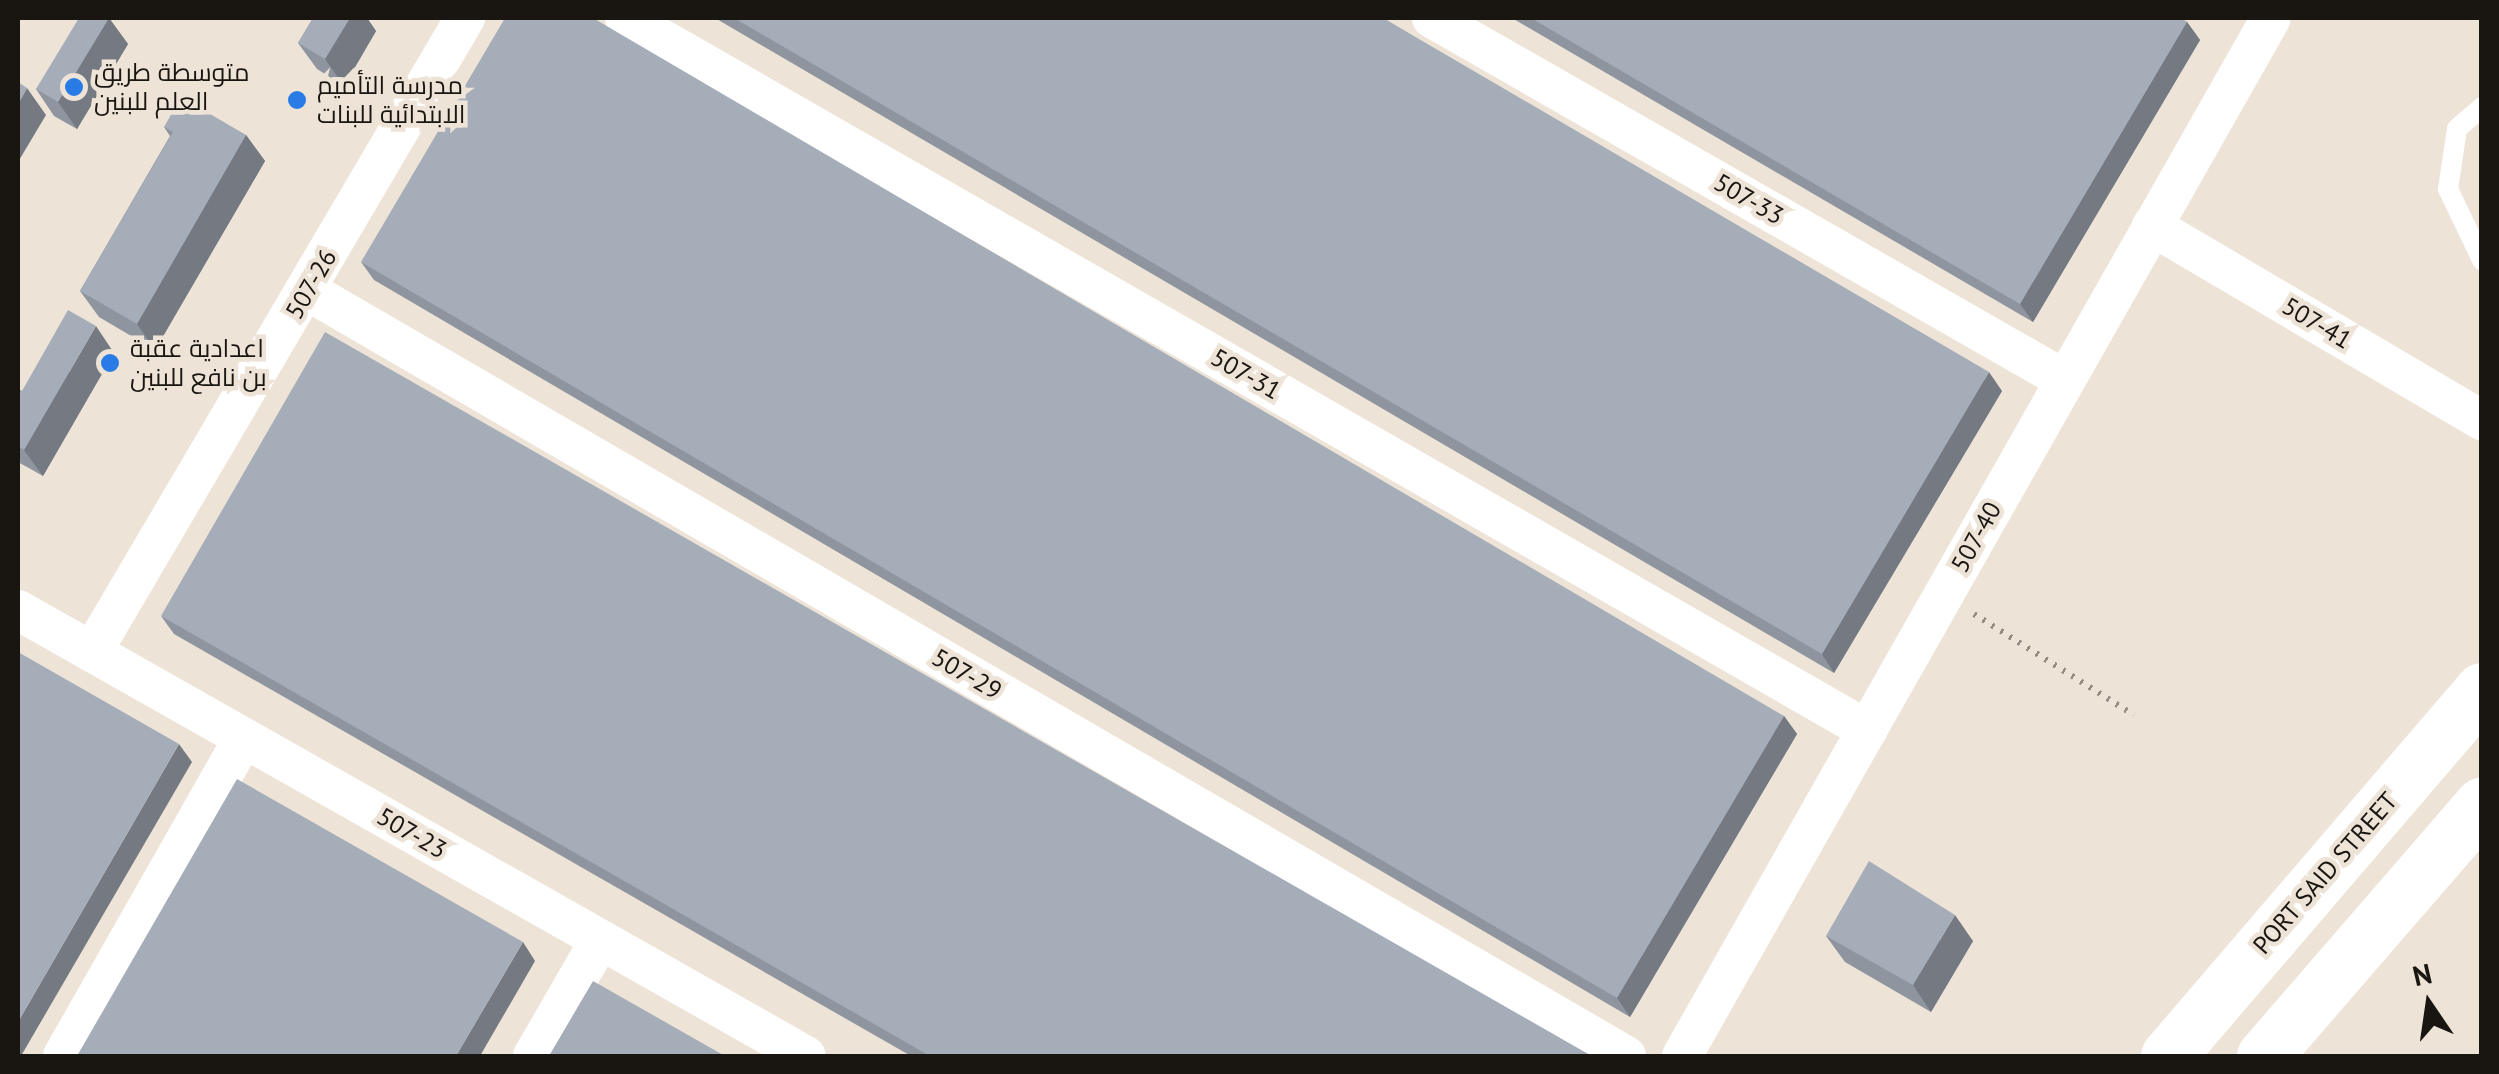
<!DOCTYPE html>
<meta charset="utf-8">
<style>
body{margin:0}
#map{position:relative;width:2499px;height:1074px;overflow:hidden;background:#eee3d7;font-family:"PT Sans",Cairo,sans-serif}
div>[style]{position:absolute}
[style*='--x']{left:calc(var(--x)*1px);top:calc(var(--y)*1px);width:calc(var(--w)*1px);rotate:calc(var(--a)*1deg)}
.path>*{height:6px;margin-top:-3px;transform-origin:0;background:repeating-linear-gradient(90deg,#948c84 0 2.5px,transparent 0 10.5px)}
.lane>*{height:20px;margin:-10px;padding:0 10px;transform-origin:10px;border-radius:10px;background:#fff}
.street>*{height:40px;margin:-20px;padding:0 20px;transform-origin:20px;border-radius:20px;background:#fff}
.primary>*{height:55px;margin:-27.5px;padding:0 27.5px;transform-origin:27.5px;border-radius:27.5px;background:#fff}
.wall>*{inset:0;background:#8e959f}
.shaded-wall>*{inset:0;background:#747982}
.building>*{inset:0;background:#a5adb9}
.dots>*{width:28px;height:28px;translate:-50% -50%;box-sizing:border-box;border:5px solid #eee3d7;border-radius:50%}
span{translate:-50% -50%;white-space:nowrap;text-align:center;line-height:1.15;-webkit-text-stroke:9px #eee3d7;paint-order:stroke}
.poi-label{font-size:25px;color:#191612}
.left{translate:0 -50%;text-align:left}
.street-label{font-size:25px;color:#191612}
.frame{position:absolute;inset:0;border:20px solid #191612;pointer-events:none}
.north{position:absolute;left:2379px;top:954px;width:100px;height:100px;-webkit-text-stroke:8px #eee3d7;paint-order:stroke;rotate:347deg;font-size:28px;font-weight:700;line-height:40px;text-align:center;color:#191612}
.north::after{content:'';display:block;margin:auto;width:35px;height:45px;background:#191612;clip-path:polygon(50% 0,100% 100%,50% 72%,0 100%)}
</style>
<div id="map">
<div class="path">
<i style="--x:1974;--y:614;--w:189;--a:32.3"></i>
</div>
<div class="lane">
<i style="--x:2482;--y:107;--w:33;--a:139"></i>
<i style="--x:2457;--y:129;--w:61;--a:98.5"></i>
<i style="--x:2448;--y:189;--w:79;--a:64.4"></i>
</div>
<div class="street">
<i style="--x:625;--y:18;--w:1432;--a:29.82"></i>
<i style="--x:1432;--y:18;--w:729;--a:29.76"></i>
<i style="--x:2152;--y:226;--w:383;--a:30.5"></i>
<i style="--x:308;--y:291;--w:1524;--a:30.13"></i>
<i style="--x:18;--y:610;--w:905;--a:29.51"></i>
<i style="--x:92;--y:652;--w:736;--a:-59.53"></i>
<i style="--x:63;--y:1056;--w:366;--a:-60.4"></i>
<i style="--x:533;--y:1056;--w:134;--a:-60"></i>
<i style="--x:1682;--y:1056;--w:1193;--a:-60.43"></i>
</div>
<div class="primary">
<i style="--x:2168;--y:1056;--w:482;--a:-49.4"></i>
<i style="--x:2264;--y:1056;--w:333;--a:-49.1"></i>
</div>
<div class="wall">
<i style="clip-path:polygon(109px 18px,128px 44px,77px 129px,54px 116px,36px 89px)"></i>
<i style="clip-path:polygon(313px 18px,367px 18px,376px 31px,344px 86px,317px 69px,298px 43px)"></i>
<i style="clip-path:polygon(715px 18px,1383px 18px,2002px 391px,1834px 673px)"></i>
<i style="clip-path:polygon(1512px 18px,2180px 18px,2187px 22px,2200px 40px,2033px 322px)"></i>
<i style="clip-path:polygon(164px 127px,246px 135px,265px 161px,155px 350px,99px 317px,80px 291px,170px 136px)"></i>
<i style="clip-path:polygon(361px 262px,1784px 716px,1797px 734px,1630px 1017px,374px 280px)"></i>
<i style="clip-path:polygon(114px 353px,43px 476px,18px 462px,18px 389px,22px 391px)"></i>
<i style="clip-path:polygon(161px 616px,1590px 1056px,911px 1056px,174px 634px)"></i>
<i style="clip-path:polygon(1826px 936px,1973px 941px,1931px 1012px,1845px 962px)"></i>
</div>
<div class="shaded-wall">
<i style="clip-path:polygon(109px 18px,128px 44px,77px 129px,58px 102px)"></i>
<i style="clip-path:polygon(350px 18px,367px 18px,376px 31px,344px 86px,325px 59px)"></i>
<i style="clip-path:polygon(2187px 22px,2200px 40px,2033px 322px,2020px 304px)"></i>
<i style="clip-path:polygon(27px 88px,46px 115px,18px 162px,18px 104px)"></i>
<i style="clip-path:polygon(246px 135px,265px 161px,155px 350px,137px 324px)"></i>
<i style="clip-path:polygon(96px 326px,114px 353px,43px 476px,24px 450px)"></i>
<i style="clip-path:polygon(1989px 372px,2002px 391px,1834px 673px,1822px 654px)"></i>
<i style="clip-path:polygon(1784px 716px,1797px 734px,1630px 1017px,1617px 998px)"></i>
<i style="clip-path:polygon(179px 744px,192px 762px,21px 1056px,18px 1056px,18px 1022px)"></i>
<i style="clip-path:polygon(1955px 915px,1973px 941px,1931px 1012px,1913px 985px)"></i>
<i style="clip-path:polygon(523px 942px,535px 961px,480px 1056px,456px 1056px)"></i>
</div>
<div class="building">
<i style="clip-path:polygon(79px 18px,109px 18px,58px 102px,36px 89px)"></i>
<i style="clip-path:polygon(313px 18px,350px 18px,325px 59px,298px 43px)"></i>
<i style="clip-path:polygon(505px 18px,593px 18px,1784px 716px,1617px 998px,361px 262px)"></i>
<i style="clip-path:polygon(734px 18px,1383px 18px,1989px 372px,1822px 654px)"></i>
<i style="clip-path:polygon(1531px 18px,2180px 18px,2187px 22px,2020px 304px)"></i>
<i style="clip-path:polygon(18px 82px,27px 88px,18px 104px)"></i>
<i style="clip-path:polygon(181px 97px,246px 135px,137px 324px,80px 291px,173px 132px,164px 127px)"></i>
<i style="clip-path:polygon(68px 310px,96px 326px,24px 450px,18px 446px,18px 389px,22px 391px)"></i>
<i style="clip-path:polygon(325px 332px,1590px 1055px,1589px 1056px,930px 1056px,161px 616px)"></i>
<i style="clip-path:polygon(18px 652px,179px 744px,18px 1022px)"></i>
<i style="clip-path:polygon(237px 779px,523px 942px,456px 1056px,77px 1056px)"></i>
<i style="clip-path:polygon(1869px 861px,1955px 915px,1913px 985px,1826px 936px)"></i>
<i style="clip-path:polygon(593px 981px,725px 1056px,549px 1056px)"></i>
</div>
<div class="dots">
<i style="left:74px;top:87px;background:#297be6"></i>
<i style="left:297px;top:100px;background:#297be6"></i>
<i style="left:110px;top:363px;background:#297be6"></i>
</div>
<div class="poi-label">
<span class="left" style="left:94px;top:87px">متوسطة طريق<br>العلم للبنين</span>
<span class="left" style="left:317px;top:100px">مدرسة التأميم<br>الابتدائية للبنات</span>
<span class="left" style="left:130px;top:363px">اعدادية عقبة<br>بن نافع للبنين</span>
</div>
<div class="street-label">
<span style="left:1749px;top:199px;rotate:30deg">507-33</span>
<span style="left:311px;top:284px;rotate:-60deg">507-26</span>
<span style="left:2317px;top:323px;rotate:31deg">507-41</span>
<span style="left:1246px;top:374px;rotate:30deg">507-31</span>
<span style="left:1976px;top:537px;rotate:-61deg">507-40</span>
<span style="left:967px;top:674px;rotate:30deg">507-29</span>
<span style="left:412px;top:833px;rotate:30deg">507-23</span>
<span style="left:2325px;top:873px;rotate:-49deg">PORT SAID STREET</span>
</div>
<div class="frame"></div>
<div class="north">N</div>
</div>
